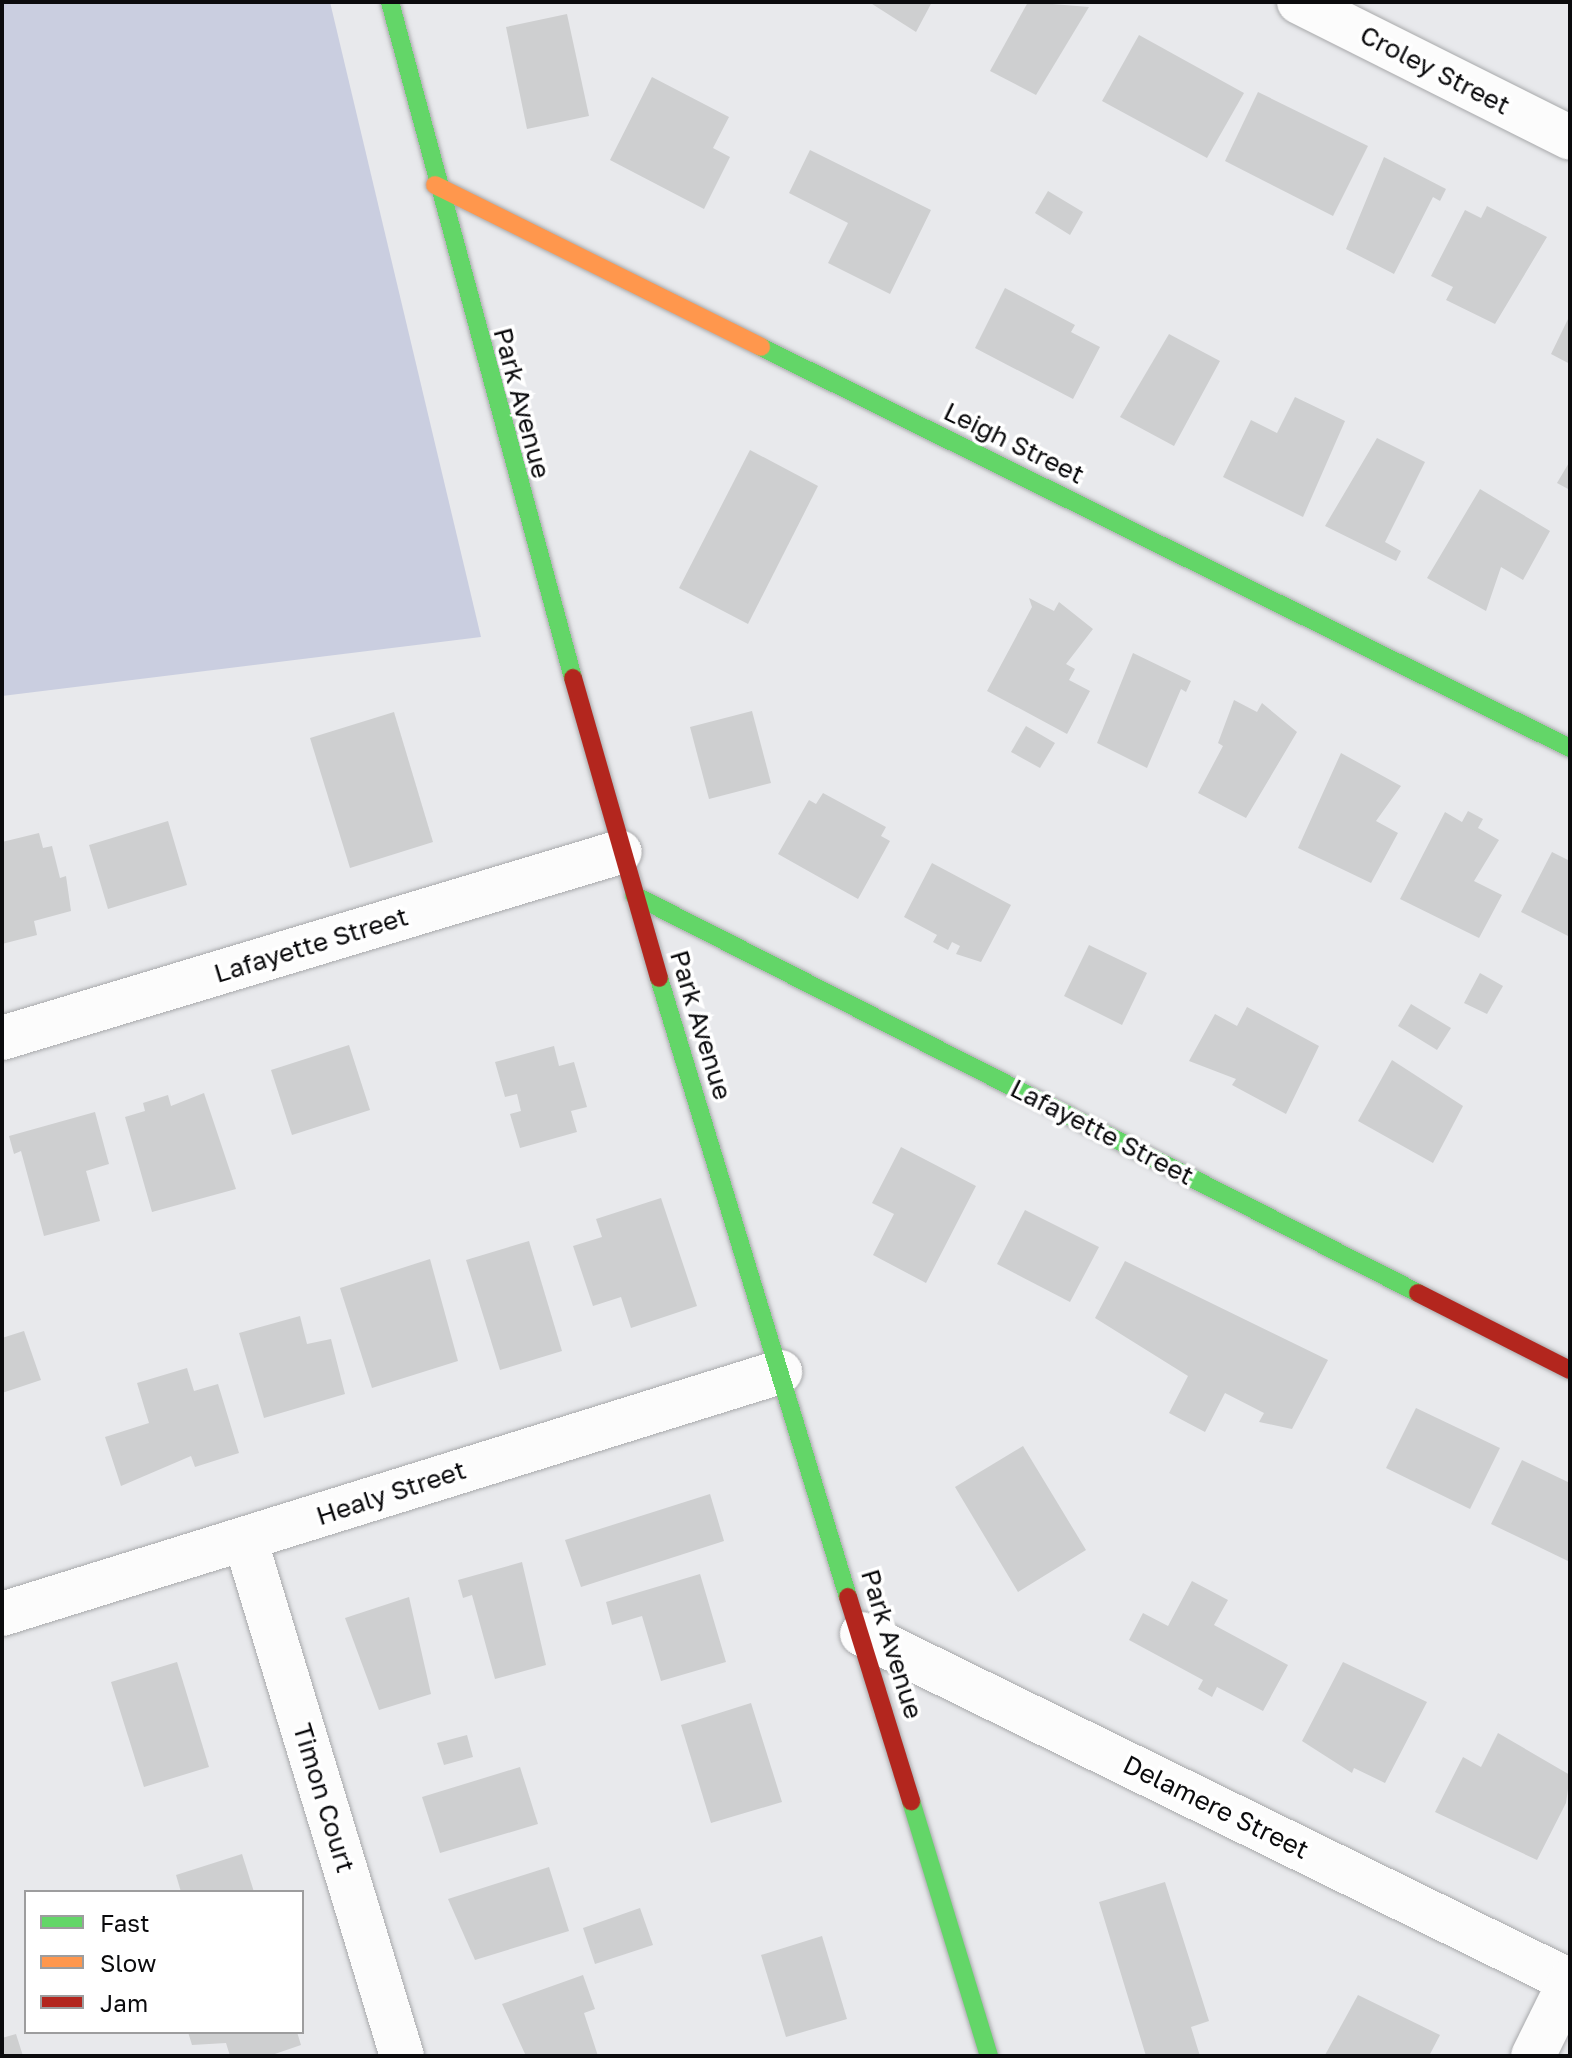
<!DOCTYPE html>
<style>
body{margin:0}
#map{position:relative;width:1572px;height:2058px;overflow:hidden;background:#e8e9ec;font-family:"Golos Text",sans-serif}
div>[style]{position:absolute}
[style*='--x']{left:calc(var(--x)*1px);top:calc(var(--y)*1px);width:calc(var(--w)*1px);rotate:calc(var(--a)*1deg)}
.forest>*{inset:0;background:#cacee0}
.building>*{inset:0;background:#cecfd0}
.roads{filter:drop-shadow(0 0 2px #a8a9ab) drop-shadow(0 0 2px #a8a9ab)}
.street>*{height:44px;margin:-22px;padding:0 22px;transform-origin:22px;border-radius:22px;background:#fcfcfc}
.fast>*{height:18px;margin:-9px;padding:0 9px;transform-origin:9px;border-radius:9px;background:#63d668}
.slow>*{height:18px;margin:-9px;padding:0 9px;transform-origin:9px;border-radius:9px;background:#ff974d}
.jam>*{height:18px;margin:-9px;padding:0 9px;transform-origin:9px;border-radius:9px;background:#b3261e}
span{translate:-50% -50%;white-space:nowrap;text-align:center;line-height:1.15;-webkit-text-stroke:7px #fff;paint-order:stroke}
.street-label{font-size:26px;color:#0b0b0d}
.frame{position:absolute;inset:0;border:4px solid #0b0b0d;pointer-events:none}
.legend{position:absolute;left:24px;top:1890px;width:280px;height:144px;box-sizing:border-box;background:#fff;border:2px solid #9d9d9e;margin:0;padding:10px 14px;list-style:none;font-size:24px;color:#0b0b0d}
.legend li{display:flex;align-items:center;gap:16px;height:40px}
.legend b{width:40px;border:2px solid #9d9d9e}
</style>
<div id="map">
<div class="forest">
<i style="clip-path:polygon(2px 2px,330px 2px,481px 637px,2px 696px)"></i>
</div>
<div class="building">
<i style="clip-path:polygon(869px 2px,932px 2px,916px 32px)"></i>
<i style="clip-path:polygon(1028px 2px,1089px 7px,1036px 95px,990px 71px)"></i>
<i style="clip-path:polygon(567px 14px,589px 116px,527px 129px,506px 27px)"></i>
<i style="clip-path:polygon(1139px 35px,1244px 93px,1207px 158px,1102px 101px)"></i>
<i style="clip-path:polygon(652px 77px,729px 117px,713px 148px,730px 157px,704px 209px,610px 160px)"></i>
<i style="clip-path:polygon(1258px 92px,1368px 146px,1333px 216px,1225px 161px)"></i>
<i style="clip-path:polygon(810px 150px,931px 210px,890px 294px,828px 263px,848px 223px,789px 193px)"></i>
<i style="clip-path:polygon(1384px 157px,1446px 189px,1440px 201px,1433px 197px,1394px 274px,1346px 249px)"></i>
<i style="clip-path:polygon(1048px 191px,1083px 212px,1070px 235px,1035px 213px)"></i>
<i style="clip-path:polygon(1487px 206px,1547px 237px,1495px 324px,1446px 300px,1453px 287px,1431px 276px,1465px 210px,1481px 218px)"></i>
<i style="clip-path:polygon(1005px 288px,1075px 325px,1071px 332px,1100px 347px,1073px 399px,975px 348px)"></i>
<i style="clip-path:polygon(1570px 315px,1570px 364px,1551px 354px)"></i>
<i style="clip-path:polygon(1169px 334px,1220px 361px,1174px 446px,1120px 417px)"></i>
<i style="clip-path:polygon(1295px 397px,1345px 421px,1303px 517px,1223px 477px,1251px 420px,1277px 433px)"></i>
<i style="clip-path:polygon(1377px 438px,1425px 462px,1385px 542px,1401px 551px,1396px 561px,1325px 526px)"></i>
<i style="clip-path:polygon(750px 450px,818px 486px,748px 624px,679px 588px)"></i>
<i style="clip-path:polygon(1570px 461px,1570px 490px,1557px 483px)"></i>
<i style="clip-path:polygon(1480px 489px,1550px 531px,1523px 580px,1501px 567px,1486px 611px,1427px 578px)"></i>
<i style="clip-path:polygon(1029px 598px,1054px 611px,1059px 602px,1093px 629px,1066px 664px,1075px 669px,1069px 680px,1090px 691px,1067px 734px,987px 691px,1032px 607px)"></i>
<i style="clip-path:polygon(1133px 653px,1191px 681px,1186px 692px,1181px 689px,1147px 768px,1097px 743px)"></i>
<i style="clip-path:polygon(1234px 700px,1257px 712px,1262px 703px,1297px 732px,1246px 818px,1198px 793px,1223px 746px,1218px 743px)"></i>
<i style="clip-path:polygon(752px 711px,771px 783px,709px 799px,690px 727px)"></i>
<i style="clip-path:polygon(394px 712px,433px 842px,350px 868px,310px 738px)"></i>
<i style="clip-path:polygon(1026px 726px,1055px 743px,1040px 768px,1011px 752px)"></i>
<i style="clip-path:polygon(1341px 753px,1401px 786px,1376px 821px,1398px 833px,1371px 883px,1298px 848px)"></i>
<i style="clip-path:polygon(823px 793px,886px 827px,881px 836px,890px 841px,858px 899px,778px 854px,809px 800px,816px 804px)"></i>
<i style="clip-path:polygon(1468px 811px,1483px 819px,1478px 828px,1499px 840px,1474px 881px,1502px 895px,1479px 938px,1400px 899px,1445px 812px,1462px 822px)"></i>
<i style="clip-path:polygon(168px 821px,187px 885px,108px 909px,89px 845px)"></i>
<i style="clip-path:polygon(39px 833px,43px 848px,52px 846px,60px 878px,66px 876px,71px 911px,34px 921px,37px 935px,2px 944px,2px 842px)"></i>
<i style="clip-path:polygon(1552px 852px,1570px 861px,1570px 937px,1521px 912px)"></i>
<i style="clip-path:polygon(932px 863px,1011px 905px,981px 962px,956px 954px,960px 946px,952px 942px,948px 950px,933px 942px,937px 935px,904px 917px)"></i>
<i style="clip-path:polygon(1089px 945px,1147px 973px,1122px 1025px,1064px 996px)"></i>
<i style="clip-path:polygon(1480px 973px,1503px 986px,1487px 1014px,1464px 1003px)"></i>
<i style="clip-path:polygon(1411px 1004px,1451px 1028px,1437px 1050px,1398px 1026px)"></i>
<i style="clip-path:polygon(1247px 1007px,1319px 1046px,1286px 1114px,1232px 1085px,1236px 1079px,1189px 1061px,1215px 1014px,1237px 1026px)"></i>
<i style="clip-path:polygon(349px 1045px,370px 1110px,292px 1135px,271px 1070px)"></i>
<i style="clip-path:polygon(554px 1046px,559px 1066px,574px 1062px,587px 1107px,571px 1111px,577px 1132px,520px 1148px,510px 1114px,521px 1111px,517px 1094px,505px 1097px,495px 1062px)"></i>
<i style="clip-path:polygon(1392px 1060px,1463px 1106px,1433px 1163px,1358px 1121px)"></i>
<i style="clip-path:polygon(204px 1093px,236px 1189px,152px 1212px,125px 1117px,145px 1111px,143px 1103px,168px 1095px,171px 1106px)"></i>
<i style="clip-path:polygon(95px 1112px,109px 1164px,86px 1171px,100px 1221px,44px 1236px,21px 1151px,14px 1154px,9px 1136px)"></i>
<i style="clip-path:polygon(901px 1147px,976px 1186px,926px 1283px,873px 1255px,894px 1214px,872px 1203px)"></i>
<i style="clip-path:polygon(661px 1198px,697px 1306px,631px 1328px,621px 1297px,593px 1306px,573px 1246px,602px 1237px,596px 1219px)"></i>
<i style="clip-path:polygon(1025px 1210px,1099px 1247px,1070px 1302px,997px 1264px)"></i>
<i style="clip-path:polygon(529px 1241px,562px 1351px,500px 1370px,466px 1260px)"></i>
<i style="clip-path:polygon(430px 1259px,458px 1361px,372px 1388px,340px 1288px)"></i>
<i style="clip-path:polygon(1125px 1261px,1328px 1360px,1292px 1429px,1259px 1422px,1264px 1413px,1225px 1393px,1205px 1432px,1169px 1413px,1188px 1376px,1095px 1318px)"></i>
<i style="clip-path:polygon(300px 1316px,307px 1344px,331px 1339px,345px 1394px,264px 1418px,239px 1333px)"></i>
<i style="clip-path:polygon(24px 1331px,41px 1380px,2px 1393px,2px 1338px)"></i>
<i style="clip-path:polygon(187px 1368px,194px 1391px,218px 1384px,239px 1453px,195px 1467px,191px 1456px,121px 1486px,105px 1437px,149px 1423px,137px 1383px)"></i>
<i style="clip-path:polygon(1416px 1408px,1500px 1448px,1470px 1509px,1386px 1468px)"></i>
<i style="clip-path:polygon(1023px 1446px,1086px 1550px,1018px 1592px,955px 1487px)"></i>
<i style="clip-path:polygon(1522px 1460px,1570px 1483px,1570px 1562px,1491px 1524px)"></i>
<i style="clip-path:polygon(710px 1494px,724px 1541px,581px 1587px,565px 1540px)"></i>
<i style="clip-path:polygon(522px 1562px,546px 1665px,495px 1679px,472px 1595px,463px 1598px,458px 1580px)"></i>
<i style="clip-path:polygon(700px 1574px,726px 1662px,661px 1681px,642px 1616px,612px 1625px,606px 1602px)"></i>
<i style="clip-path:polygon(1192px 1581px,1228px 1600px,1214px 1625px,1288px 1665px,1263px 1711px,1217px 1687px,1212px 1697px,1198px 1689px,1203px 1680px,1129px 1640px,1143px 1613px,1168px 1626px)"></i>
<i style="clip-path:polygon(409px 1597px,431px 1694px,379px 1710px,345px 1618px)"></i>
<i style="clip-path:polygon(177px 1662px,209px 1767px,144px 1787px,111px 1682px)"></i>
<i style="clip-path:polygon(1343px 1662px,1427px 1702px,1385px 1783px,1354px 1768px,1352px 1773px,1302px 1741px)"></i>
<i style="clip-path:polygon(751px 1703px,782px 1802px,711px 1823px,681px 1725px)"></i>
<i style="clip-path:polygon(1498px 1733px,1570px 1775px,1566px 1803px,1537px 1860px,1435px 1812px,1463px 1757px,1481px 1767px)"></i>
<i style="clip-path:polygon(467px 1735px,473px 1757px,444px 1765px,437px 1743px)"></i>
<i style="clip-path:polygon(520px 1767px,538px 1824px,440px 1853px,422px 1797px)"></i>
<i style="clip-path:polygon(242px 1854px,254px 1892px,181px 1892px,176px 1875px)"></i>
<i style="clip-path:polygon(549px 1867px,569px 1931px,475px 1960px,448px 1899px)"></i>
<i style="clip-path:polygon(1165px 1882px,1209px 2021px,1191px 2027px,1200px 2056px,1146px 2056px,1099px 1902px)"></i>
<i style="clip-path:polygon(640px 1908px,653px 1945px,595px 1964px,583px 1928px)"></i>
<i style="clip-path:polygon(822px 1936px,847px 2019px,786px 2037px,761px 1955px)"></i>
<i style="clip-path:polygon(583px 1975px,595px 2009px,584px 2013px,598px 2056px,526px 2056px,502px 2004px)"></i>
<i style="clip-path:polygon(1358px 1995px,1440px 2035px,1429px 2056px,1325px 2055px)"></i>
<i style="clip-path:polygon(188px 2032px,297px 2032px,301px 2045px,269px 2056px,230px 2056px,226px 2043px,192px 2045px)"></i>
<i style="clip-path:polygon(16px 2034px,23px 2056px,2px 2056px,2px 2038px)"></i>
</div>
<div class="roads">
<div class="street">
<i style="--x:1299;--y:2;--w:303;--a:26.6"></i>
<i style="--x:2;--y:1038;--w:645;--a:-16.75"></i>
<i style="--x:245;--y:1539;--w:540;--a:73.11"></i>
<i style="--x:2;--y:1614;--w:815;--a:-17.28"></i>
<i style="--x:862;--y:1634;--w:788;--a:26.11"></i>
<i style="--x:1533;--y:2056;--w:84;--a:-63.7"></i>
</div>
<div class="fast">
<i style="--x:390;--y:2;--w:700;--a:74.85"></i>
<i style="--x:761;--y:347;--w:903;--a:26.37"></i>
<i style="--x:634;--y:895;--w:879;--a:26.91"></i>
<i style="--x:659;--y:978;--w:647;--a:73.02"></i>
<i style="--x:911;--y:1801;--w:267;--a:73"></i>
</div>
<div class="slow">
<i style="--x:435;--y:185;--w:364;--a:26.4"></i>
</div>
<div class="jam">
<i style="--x:573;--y:678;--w:312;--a:74"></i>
<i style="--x:1418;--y:1293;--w:170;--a:26.9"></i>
<i style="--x:848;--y:1597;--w:214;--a:72.8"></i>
</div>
</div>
<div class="street-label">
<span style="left:1435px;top:70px;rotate:27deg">Croley Street</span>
<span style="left:522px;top:403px;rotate:75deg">Park Avenue</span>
<span style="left:1014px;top:443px;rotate:26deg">Leigh Street</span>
<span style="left:311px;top:945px;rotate:-17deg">Lafayette Street</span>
<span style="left:701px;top:1025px;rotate:73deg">Park Avenue</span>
<span style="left:1102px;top:1132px;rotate:27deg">Lafayette Street</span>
<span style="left:391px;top:1493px;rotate:-18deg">Healy Street</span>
<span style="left:892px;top:1644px;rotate:73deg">Park Avenue</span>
<span style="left:324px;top:1798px;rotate:73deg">Timon Court</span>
<span style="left:1216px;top:1807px;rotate:26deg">Delamere Street</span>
</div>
<div class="frame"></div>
<ul class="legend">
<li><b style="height:10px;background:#63d668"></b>Fast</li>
<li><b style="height:10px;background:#ff974d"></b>Slow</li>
<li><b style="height:10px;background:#b3261e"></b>Jam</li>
</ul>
</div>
